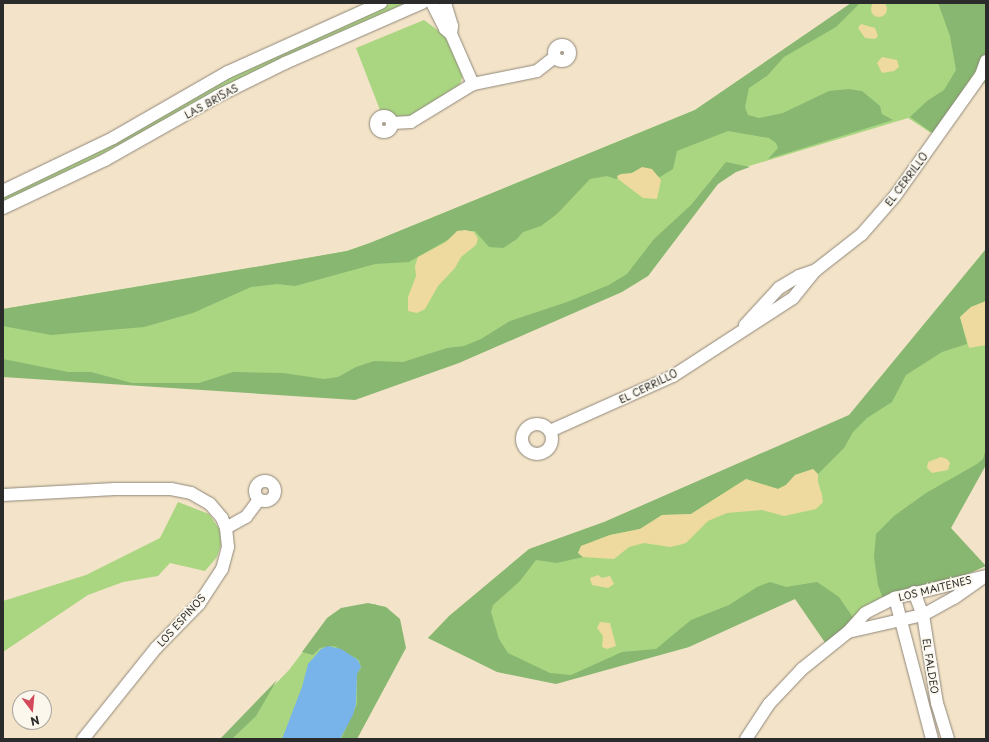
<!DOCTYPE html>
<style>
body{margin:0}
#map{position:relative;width:989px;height:742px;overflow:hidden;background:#f3e3c8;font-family:"Playpen Sans",sans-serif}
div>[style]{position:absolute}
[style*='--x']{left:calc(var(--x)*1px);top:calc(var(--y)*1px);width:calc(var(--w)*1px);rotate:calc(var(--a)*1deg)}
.green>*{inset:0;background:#aad682}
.forest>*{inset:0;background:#87b770}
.sand>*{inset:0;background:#eeda9e}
.round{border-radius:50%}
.water>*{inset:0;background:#78b3e9}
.roads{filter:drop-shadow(0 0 1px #8f877a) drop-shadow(0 0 1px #8f877a)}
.minor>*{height:12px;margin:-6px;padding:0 6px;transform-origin:6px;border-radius:6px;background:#fff}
.minor>.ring{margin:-6px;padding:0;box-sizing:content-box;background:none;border:12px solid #fff;border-radius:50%}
span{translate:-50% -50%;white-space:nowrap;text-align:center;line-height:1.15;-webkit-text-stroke:3.5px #fbf7ec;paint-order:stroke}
.street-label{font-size:10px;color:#2b2b2b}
.frame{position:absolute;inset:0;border:4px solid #2b2b2b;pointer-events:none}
.north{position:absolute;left:12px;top:690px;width:40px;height:40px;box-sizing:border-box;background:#fbf7ec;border:1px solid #a8a59f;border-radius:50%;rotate:164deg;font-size:11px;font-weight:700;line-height:16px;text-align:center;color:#2b2b2b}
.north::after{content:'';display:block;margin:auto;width:14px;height:18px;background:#d1495b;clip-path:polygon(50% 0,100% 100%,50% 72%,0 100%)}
</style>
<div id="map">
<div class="green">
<i style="clip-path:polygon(392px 3px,411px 3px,319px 41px,229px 85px,76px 168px,3px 202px,3px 196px,208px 88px,318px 34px)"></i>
<i style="clip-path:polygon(852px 3px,986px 3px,986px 83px,971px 87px,931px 133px,908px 118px,736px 170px,715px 186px,648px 276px,356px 399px,3px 376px,3px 309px,263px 266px,347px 251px,370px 243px,695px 110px)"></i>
<i style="clip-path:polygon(424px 20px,447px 37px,463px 75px,460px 84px,413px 115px,395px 117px,388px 111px,380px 110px,356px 48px)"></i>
<i style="clip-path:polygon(986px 249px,986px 464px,949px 529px,984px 565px,851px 622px,795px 598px,688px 647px,555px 683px,497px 671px,428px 638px,530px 549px,605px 522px,849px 416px)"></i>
<i style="clip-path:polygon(178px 502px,209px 514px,220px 530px,221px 545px,217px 557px,205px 571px,170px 563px,158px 576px,123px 582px,88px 595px,3px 652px,3px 601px,86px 575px,160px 538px)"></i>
<i style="clip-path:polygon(375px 604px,394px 617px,357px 739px,222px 739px,289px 670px,317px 633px,354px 606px)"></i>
</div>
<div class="forest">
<i style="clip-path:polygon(851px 3px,860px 3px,836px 27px,784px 57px,767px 76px,749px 88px,745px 107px,748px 115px,759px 118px,783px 113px,829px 91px,849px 89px,862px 91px,880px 106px,882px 114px,893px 120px,768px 159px,778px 148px,776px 143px,769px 138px,728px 131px,677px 151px,673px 169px,660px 177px,636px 171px,616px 179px,607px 176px,590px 179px,557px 214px,541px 226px,523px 232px,517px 239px,503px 248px,489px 247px,475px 231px,463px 231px,409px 262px,375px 264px,295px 286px,277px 284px,251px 287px,193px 313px,144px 327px,51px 335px,3px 326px,3px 309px,267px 265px,347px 251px,370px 243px,695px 110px)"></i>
<i style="clip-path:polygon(938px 3px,986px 3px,986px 54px,934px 134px,910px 117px,927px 101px,944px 90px,956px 70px,950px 36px)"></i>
<i style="clip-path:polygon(726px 162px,750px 167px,736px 172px,718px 184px,648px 276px,622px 292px,459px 363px,355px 400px,3px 377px,3px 359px,68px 372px,91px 372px,132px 383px,199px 383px,233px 372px,283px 373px,324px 379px,338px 377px,356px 367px,374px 361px,403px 362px,447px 348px,464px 346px,481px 339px,510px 321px,567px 302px,609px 285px,627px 274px,654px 239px,691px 205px)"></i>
<i style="clip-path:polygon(986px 249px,986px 301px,971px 307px,960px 317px,967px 344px,942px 352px,906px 375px,892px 402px,867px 418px,853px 432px,844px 448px,818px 474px,813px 469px,795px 475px,786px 485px,778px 489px,746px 479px,691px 514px,662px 515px,640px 529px,610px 535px,581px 546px,578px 553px,583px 557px,557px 563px,536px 560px,520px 581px,493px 605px,491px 612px,499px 639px,508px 653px,550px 673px,571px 675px,622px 652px,656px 649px,691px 620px,729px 605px,757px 587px,770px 582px,786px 587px,817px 582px,839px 597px,854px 619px,826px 644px,795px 599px,689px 647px,556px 684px,497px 672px,428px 638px,449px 616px,529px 549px,604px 522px,849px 415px)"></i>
<i style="clip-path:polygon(986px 449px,986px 465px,951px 528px,986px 566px,940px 586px,884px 602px,878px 585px,874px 557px,876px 534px,894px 516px,926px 493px,977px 464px,983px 459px)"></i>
<i style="clip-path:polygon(368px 603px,386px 607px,400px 619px,406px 648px,357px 739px,341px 739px,357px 704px,357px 674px,361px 668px,359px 660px,334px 646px,320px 648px,313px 655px,302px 652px,327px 618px,341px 608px)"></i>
<i style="clip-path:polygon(277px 680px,256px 716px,232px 739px,220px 739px)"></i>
</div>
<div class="sand">
<i class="round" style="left:871px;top:1px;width:16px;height:16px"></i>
<i style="clip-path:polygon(861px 24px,875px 28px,878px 36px,875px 39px,865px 38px,858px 28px)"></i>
<i style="clip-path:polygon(882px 57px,897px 60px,899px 67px,894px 71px,882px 73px,877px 63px)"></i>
<i style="clip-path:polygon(642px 167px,652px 169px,661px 180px,657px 199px,643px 198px,618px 179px,617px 176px,621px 174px,632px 173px)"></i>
<i style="clip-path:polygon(465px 230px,474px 232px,478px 239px,476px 245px,461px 257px,455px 268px,438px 286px,425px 309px,417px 313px,408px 311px,408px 297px,416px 276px,415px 266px,418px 257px,446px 242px,457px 231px)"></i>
<i style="clip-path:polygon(986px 301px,986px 345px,969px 348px,960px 317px,971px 307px)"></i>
<i style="clip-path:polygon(941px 457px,947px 459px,950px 463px,948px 470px,932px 473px,927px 468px,928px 462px)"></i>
<i style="clip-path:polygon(813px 469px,818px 474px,818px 482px,822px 495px,823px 502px,816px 509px,784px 516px,762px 510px,727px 513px,708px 521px,686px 543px,679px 545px,670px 547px,644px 543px,629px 547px,614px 559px,583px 557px,578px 553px,581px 546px,610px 535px,640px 529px,662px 515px,691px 514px,746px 479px,778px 489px,786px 485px,795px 475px)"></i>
<i style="clip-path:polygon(598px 575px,602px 578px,610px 576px,614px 584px,608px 588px,592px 585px,590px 578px)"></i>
<i style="clip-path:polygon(600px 622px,610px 623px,616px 646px,607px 649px,602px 647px,603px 636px,597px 628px)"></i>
</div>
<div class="water">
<i style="clip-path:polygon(328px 646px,341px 649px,358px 660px,361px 667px,357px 674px,356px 704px,353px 715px,340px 739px,282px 739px,302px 687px,308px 664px,321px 649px)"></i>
</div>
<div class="roads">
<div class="minor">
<i style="--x:432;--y:3;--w:29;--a:63"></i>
<i style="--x:445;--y:29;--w:8;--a:40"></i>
<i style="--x:451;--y:34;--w:55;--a:66.3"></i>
<i style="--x:445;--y:3;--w:24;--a:73"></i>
<i style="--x:452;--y:26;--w:8;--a:97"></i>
<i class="ring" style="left:554px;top:45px;width:4px;height:4px"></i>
<i class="ring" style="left:376px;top:116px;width:4px;height:4px"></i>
<i style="--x:393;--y:123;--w:18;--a:-3"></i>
<i style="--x:411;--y:122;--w:73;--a:-31.5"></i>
<i style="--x:473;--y:84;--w:65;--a:-11.5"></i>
<i style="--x:537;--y:71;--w:23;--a:-38"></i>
<i style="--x:3;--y:191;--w:122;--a:-25.7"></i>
<i style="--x:113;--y:138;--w:133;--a:-29.9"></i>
<i style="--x:228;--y:72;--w:168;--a:-24.3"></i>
<i style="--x:3;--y:208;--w:113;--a:-25.2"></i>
<i style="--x:105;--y:160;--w:130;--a:-29.5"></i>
<i style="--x:218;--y:96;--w:75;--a:-26.2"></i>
<i style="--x:285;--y:63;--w:150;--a:-23.7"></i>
<i style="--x:745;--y:325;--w:50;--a:-47.4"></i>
<i style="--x:779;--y:288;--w:23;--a:-31"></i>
<i style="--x:799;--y:276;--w:18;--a:-19"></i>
<i class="ring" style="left:522px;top:424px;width:18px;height:18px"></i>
<i style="--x:550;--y:431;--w:135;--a:-24.1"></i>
<i style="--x:673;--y:376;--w:143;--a:-33"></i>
<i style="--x:793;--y:298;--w:36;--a:-51"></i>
<i style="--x:816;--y:270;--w:58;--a:-38"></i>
<i style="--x:862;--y:234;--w:50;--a:-49"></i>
<i style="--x:895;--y:196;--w:148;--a:-54.6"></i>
<i style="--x:981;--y:75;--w:15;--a:-70"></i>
<i class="ring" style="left:255px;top:481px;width:8px;height:8px"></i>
<i style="--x:3;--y:495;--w:112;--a:-3.1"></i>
<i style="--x:115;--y:489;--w:56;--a:0"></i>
<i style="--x:171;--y:489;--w:20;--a:11"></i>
<i style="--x:191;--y:493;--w:22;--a:30"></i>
<i style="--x:210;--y:504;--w:18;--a:49"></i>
<i style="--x:222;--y:518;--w:11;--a:68"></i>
<i style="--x:226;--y:528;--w:19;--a:84"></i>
<i style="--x:228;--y:547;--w:23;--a:105"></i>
<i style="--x:222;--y:569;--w:42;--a:123.3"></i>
<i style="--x:199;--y:604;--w:62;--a:134.3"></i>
<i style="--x:156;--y:648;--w:117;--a:128.7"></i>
<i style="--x:226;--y:528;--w:23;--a:-29"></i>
<i style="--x:246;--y:517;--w:21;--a:-53"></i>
<i style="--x:914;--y:592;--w:25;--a:69"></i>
<i style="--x:923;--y:615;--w:89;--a:81"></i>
<i style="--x:937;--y:703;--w:38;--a:73"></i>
<i style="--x:895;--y:598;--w:146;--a:75.3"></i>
<i style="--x:848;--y:632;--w:77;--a:-12.8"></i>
<i style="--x:923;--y:615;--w:35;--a:-29"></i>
<i style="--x:954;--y:598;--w:33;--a:-35"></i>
<i style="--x:746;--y:739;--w:42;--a:-56.7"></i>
<i style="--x:769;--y:704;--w:48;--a:-46.7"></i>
<i style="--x:802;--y:669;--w:59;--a:-38.8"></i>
<i style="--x:848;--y:632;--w:25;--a:-48"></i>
<i style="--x:865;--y:613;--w:34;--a:-27"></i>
<i style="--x:895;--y:598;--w:94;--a:-13.6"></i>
</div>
</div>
<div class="street-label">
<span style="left:211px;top:101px;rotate:-29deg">LAS BRISAS</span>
<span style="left:906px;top:179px;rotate:-53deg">EL CERRILLO</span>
<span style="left:648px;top:386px;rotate:-26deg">EL CERRILLO</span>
<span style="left:935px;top:588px;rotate:-14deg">LOS MAITENES</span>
<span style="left:181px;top:620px;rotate:-48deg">LOS ESPINOS</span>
<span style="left:931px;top:666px;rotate:81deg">EL FALDEO</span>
</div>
<div class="frame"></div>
<div class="north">N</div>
</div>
